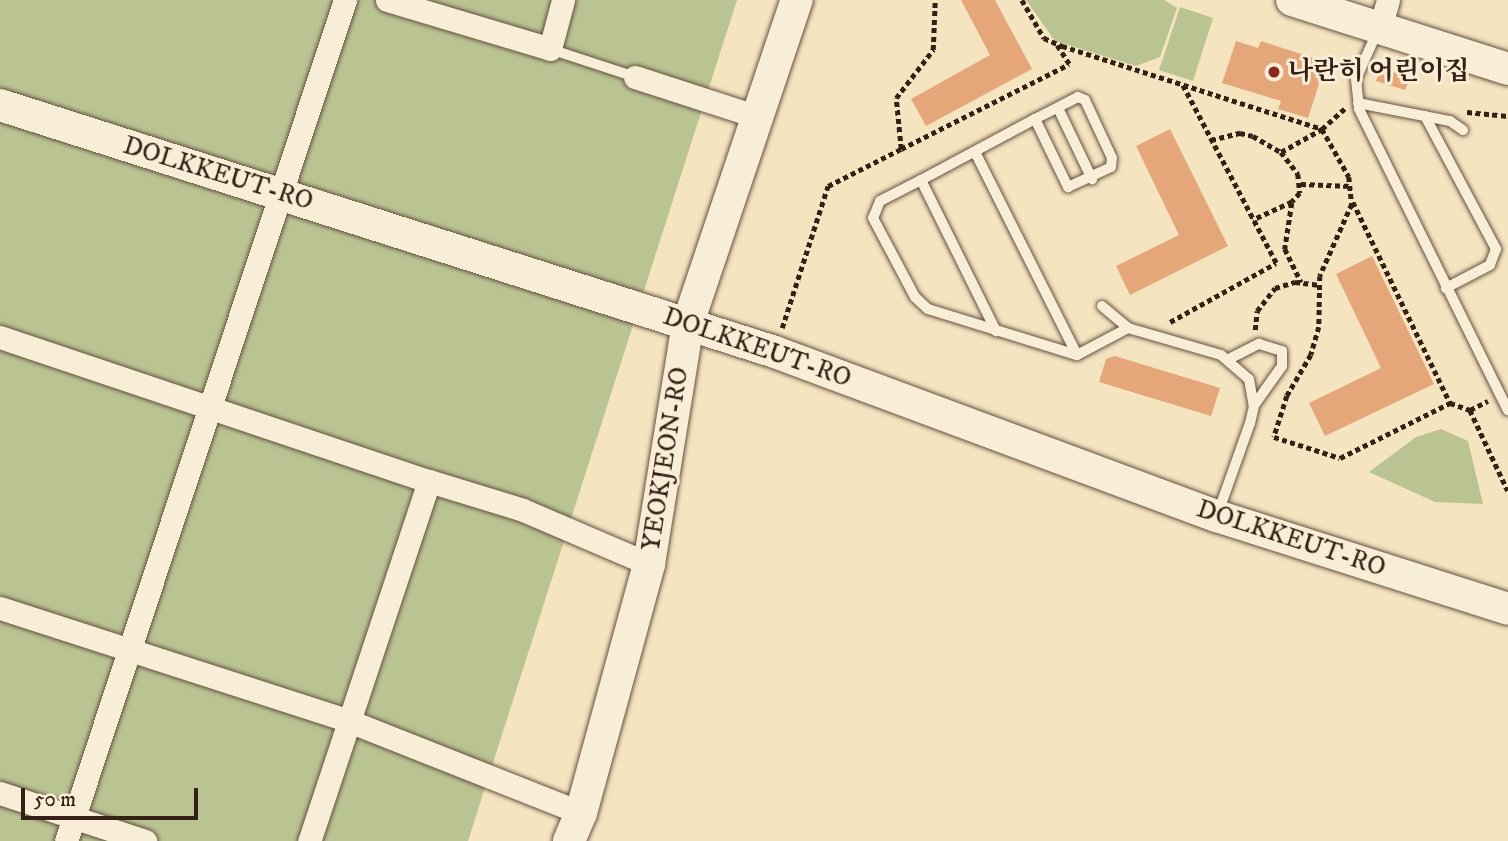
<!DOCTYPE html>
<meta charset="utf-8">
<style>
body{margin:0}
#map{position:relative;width:1508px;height:841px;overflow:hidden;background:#f5e4c0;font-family:"IM FELL DW Pica","Noto Serif KR",serif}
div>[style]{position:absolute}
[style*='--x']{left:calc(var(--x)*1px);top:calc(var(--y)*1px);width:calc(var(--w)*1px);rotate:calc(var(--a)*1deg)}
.green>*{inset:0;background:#bac493}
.building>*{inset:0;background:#e5a67a}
.path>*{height:4.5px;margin-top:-2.25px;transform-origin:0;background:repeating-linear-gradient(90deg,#352015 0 5px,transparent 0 8.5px)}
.roads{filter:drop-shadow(0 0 2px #655140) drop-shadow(0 0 2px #655140)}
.lane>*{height:10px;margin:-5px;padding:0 5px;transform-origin:5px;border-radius:5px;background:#f8edd6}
.street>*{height:23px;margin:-11.5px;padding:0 11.5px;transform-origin:11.5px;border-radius:11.5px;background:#f8edd6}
.secondary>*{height:32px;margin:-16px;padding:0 16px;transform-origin:16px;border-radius:16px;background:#f8edd6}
.dots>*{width:19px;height:19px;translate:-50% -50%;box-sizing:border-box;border:4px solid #f8edd6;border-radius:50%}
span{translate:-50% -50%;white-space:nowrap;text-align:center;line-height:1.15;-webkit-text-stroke:6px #f8edd6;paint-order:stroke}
.poi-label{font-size:26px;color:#352015;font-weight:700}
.left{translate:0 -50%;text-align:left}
.street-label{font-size:26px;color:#352015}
.scale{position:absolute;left:21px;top:788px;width:177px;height:32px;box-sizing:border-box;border:4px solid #352015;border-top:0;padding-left:9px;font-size:21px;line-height:24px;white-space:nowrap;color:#352015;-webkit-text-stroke:5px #f8edd6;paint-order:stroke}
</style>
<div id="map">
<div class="green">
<i style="clip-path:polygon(0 0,737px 0,468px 841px,0 841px)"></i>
<i style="clip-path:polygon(1026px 0,1164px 0,1177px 8px,1160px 57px,1136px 66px,1055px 41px)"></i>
<i style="clip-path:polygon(1180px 7px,1213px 18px,1193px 81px,1159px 70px)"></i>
<i style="clip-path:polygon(1441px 429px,1468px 441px,1483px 504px,1435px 502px,1369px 472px,1416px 437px)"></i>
</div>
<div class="building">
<i style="clip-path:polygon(961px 0,995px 0,1032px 69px,926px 126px,911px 99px,990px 55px)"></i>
<i style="clip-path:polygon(1236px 41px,1258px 48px,1261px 41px,1326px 62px,1308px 118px,1278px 109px,1281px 101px,1222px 83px)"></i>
<i style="clip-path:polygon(1381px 68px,1410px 78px,1405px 90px,1376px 81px)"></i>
<i style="clip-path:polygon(1170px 129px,1228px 246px,1130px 295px,1116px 266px,1179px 235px,1136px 146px)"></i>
<i style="clip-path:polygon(1372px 256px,1434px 384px,1325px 436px,1309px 403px,1381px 368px,1336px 274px)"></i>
<i style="clip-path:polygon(1115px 356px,1220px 388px,1211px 416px,1099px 382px,1106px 359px)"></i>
</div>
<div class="path">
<i style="--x:1022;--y:0;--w:44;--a:59.9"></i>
<i style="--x:1044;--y:38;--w:20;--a:24"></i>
<i style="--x:1062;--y:46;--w:273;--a:17.7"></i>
<i style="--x:1322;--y:129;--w:31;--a:-42"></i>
<i style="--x:1467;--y:112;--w:41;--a:5.6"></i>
<i style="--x:1211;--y:140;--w:30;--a:-14"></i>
<i style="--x:1240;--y:133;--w:13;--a:13"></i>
<i style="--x:1253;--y:136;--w:32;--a:30"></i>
<i style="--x:1281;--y:152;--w:28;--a:52"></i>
<i style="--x:1298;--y:174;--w:19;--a:84"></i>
<i style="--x:1300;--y:193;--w:12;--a:132"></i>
<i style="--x:1292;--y:202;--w:43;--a:155.2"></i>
<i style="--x:901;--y:149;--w:188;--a:-26.8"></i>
<i style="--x:1069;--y:64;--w:24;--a:-123"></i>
<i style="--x:1281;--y:152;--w:47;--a:-29.3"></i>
<i style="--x:1322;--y:129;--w:55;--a:60.6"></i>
<i style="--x:1349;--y:177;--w:27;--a:84"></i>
<i style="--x:1352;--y:204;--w:79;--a:114"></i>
<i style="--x:1320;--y:276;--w:51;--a:91.1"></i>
<i style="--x:1319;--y:327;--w:29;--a:106"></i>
<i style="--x:1311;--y:355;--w:48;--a:120.3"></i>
<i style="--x:1287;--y:396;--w:43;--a:107.6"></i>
<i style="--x:1274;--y:437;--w:69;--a:17.7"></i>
<i style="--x:1340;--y:458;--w:123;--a:-26.6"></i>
<i style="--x:1450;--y:403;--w:21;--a:19"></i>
<i style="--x:1470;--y:410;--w:20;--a:-27"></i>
<i style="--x:1301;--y:184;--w:50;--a:2.3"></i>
<i style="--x:1353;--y:202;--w:223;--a:64.2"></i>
<i style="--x:1292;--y:203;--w:47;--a:98.7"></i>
<i style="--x:1285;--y:249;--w:37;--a:64"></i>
<i style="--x:1170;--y:322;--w:121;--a:-29.1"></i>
<i style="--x:1276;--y:263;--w:202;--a:-117.7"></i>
<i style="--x:782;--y:328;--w:149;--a:-72.1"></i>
<i style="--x:828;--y:186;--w:82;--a:-26.9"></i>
<i style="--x:901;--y:149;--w:51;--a:-95.6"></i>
<i style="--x:896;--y:98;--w:61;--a:-52.4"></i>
<i style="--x:933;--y:50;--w:50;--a:-87.7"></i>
<i style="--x:1255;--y:330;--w:19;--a:-84"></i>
<i style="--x:1257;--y:311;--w:29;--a:-52"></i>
<i style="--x:1275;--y:288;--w:21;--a:-17"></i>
<i style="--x:1295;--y:282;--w:23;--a:7"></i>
<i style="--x:1470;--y:410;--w:89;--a:64.9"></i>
</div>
<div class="roads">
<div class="lane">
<i style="--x:1378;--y:30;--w:54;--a:114.2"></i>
<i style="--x:1356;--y:79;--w:30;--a:84"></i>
<i style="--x:1359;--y:109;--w:336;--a:63.7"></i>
<i style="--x:550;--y:49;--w:89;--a:18.2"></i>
<i style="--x:1358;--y:103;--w:94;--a:11.1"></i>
<i style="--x:1450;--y:121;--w:16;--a:35"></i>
<i style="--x:1058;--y:108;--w:79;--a:64.4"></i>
<i style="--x:1425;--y:116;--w:151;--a:61.9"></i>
<i style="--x:1496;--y:249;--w:17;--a:111"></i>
<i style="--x:1490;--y:265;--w:50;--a:152.4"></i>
<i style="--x:1035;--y:119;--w:76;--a:64.1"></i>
<i style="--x:1068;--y:187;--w:47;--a:-24.9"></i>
<i style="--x:1111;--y:167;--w:9;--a:-84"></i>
<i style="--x:1112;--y:158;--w:64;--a:-115"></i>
<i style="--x:1085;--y:100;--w:8;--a:-157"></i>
<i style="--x:1078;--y:97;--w:48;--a:152.9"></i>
<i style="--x:1035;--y:119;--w:129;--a:151.8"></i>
<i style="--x:921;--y:180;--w:46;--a:152.9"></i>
<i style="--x:880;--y:201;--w:18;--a:112"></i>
<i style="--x:873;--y:218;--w:89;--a:62"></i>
<i style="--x:915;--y:297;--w:18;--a:43"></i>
<i style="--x:928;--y:309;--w:156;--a:17.2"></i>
<i style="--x:1077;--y:355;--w:58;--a:-27.9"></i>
<i style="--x:975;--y:152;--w:227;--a:63.3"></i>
<i style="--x:921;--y:180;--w:169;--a:63.6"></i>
<i style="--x:1102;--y:306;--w:34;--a:40"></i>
<i style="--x:1128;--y:328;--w:97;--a:16.2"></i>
<i style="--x:1221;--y:355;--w:37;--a:41"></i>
<i style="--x:1249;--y:379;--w:27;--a:80"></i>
<i style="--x:1254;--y:406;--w:17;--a:103"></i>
<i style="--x:1250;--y:423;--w:96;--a:109.6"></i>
<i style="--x:1229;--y:359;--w:34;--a:-27"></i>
<i style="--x:1259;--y:344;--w:24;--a:17"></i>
<i style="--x:1282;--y:351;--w:15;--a:90"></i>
<i style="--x:1282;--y:366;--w:47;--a:125.4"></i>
</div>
<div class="street">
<i style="--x:387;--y:0;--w:170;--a:16.7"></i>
<i style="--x:550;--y:49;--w:51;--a:-75.1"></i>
<i style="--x:1380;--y:28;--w:29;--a:-74"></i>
<i style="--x:635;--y:77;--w:129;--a:18"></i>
<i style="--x:0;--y:337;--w:453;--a:18.6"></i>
<i style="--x:429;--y:481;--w:379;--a:108.4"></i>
<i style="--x:429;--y:481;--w:98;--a:17.1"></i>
<i style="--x:523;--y:510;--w:137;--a:23.2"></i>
<i style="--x:0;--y:608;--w:367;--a:17.9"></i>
<i style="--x:349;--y:721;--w:250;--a:21.6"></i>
<i style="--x:0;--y:793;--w:153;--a:18.3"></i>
<i style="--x:66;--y:841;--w:886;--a:-71.65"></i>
</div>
<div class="secondary">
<i style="--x:1292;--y:0;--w:227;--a:17.7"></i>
<i style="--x:0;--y:105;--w:813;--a:17.68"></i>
<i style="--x:775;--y:352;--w:471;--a:20.4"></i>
<i style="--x:1217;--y:516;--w:305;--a:17.7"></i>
<i style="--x:569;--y:841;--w:30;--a:-67"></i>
<i style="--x:581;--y:813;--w:258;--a:-74.7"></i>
<i style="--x:649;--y:564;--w:244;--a:-80.8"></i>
<i style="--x:688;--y:323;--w:341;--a:-71.4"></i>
</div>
</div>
<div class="dots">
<i style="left:1274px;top:72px;background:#8f2418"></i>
</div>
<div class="poi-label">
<span class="left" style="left:1288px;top:72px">나란히 어린이집</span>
</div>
<div class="street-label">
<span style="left:218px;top:174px;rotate:17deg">DOLKKEUT-RO</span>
<span style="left:757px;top:348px;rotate:19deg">DOLKKEUT-RO</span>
<span style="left:666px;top:459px;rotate:-81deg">YEOKJEON-RO</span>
<span style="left:1291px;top:539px;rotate:18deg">DOLKKEUT-RO</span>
</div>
<div class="scale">50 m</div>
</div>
